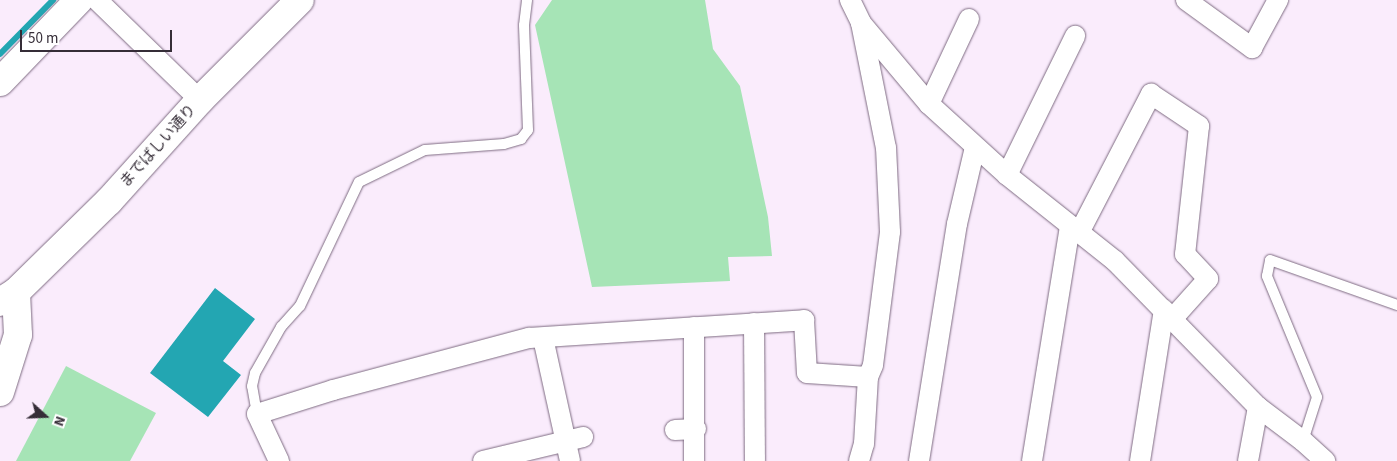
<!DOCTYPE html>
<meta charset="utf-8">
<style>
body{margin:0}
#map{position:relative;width:1397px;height:461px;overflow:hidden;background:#faecfc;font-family:"Source Sans 3","Noto Sans JP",sans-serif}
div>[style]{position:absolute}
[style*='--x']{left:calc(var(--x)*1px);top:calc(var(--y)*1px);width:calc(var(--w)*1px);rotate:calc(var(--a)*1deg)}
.green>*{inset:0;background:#a6e4b6}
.water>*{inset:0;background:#23a6b2}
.stream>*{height:6px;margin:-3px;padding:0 3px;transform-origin:3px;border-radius:3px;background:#23a6b2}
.roads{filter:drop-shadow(0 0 1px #7e6b82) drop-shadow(0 0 1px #7e6b82)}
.lane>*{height:10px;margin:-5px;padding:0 5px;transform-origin:5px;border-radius:5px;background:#fff}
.street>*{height:20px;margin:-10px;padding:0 10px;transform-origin:10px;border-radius:10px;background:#fff}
.secondary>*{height:28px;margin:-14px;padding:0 14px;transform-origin:14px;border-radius:14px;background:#fff}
span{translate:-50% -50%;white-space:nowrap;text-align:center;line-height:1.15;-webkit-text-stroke:4.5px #fff;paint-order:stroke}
.street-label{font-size:15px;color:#352d37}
.north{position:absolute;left:20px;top:391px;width:50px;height:50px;-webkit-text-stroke:4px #fff;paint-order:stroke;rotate:110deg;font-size:14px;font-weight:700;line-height:20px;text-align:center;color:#352d37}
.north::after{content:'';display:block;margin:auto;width:18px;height:22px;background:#352d37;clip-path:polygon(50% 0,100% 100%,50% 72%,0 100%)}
.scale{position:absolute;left:20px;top:30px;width:152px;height:22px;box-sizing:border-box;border:2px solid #352d37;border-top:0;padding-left:6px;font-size:15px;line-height:18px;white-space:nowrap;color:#352d37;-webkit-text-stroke:4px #fff;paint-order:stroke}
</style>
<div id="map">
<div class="green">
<i style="clip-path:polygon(552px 0,705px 0,713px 49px,740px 86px,768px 217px,772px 256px,728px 257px,730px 281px,592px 287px,535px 25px)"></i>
<i style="clip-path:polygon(66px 366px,156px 413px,130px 461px,16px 461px)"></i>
</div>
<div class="water">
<i style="clip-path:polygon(215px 288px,255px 319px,223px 361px,241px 375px,208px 417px,150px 373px)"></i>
</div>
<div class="stream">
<i style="--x:0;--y:54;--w:76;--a:-45.5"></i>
</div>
<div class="roads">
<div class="lane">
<i style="--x:257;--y:414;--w:28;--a:-100"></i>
<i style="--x:252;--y:386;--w:13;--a:-77"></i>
<i style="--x:255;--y:373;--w:53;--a:-60.5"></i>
<i style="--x:281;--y:327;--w:28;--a:-48"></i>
<i style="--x:300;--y:306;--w:137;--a:-64.6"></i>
<i style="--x:359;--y:182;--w:73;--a:-25.9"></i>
<i style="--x:425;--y:150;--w:79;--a:-4.3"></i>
<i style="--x:504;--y:144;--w:18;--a:-16"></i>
<i style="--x:521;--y:139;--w:11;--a:-52"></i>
<i style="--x:528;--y:130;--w:105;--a:-92.2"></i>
<i style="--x:524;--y:25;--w:25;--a:-83"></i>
<i style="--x:1303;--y:441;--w:46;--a:-72.3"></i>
<i style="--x:1317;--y:397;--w:131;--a:-112.5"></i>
<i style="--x:1267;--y:276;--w:16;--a:-79"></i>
<i style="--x:1270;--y:260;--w:135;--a:19.5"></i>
</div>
<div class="street">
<i style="--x:97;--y:0;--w:144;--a:44.2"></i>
<i style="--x:850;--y:0;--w:25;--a:64"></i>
<i style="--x:861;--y:23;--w:106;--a:50"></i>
<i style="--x:929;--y:104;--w:105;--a:42.3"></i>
<i style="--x:1007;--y:175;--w:138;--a:38.5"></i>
<i style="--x:1115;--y:261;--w:204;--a:45.6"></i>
<i style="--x:1258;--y:407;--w:56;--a:37.1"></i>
<i style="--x:1303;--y:441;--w:30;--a:42"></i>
<i style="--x:1186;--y:0;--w:82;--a:36"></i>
<i style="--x:1252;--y:48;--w:55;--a:-61.6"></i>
<i style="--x:929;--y:104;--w:94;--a:-64.8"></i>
<i style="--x:1007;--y:175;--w:155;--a:-63.9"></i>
<i style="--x:1079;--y:233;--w:157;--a:-62.6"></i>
<i style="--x:1151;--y:94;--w:58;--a:33.7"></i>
<i style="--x:1199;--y:126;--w:129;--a:96.2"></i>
<i style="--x:1185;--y:254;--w:34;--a:47"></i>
<i style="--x:1208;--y:279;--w:52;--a:131.9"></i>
<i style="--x:754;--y:323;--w:138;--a:89.6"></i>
<i style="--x:543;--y:338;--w:126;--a:77.6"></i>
<i style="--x:675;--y:430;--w:21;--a:-3"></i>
<i style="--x:279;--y:461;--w:52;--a:-115.1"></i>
<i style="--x:257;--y:414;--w:80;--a:-17.5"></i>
<i style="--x:333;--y:390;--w:203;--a:-14.9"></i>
<i style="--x:529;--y:338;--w:276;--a:-3.7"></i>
<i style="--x:804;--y:320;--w:53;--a:86.8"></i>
<i style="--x:807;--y:373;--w:61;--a:3.8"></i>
<i style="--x:868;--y:377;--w:13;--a:-67"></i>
<i style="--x:873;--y:365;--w:134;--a:-82.7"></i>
<i style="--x:890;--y:232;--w:84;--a:-92.7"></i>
<i style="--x:886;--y:148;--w:127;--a:-101.3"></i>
<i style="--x:483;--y:461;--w:103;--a:-13.5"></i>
<i style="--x:694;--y:461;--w:134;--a:-90"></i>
<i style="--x:859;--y:461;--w:18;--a:-74"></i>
<i style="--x:864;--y:444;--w:67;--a:-86.6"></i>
<i style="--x:919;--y:461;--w:240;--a:-80.9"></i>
<i style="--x:957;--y:224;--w:79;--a:-76.8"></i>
<i style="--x:1032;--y:461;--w:237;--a:-80.8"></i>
<i style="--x:1140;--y:461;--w:153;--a:-81"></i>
<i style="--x:1248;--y:461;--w:55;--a:-79.5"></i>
</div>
<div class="secondary">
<i style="--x:0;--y:82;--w:114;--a:-46.1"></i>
<i style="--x:0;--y:302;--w:19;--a:-32"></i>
<i style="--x:16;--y:292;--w:130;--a:-44.4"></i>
<i style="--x:109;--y:201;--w:136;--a:-48"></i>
<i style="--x:200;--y:100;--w:141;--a:-45"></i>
<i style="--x:0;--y:392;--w:60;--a:-72.5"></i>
<i style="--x:18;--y:335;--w:43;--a:-92.7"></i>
</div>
</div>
<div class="street-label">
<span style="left:158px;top:146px;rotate:-48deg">までばしい通り</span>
</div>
<div class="north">N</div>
<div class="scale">50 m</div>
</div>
